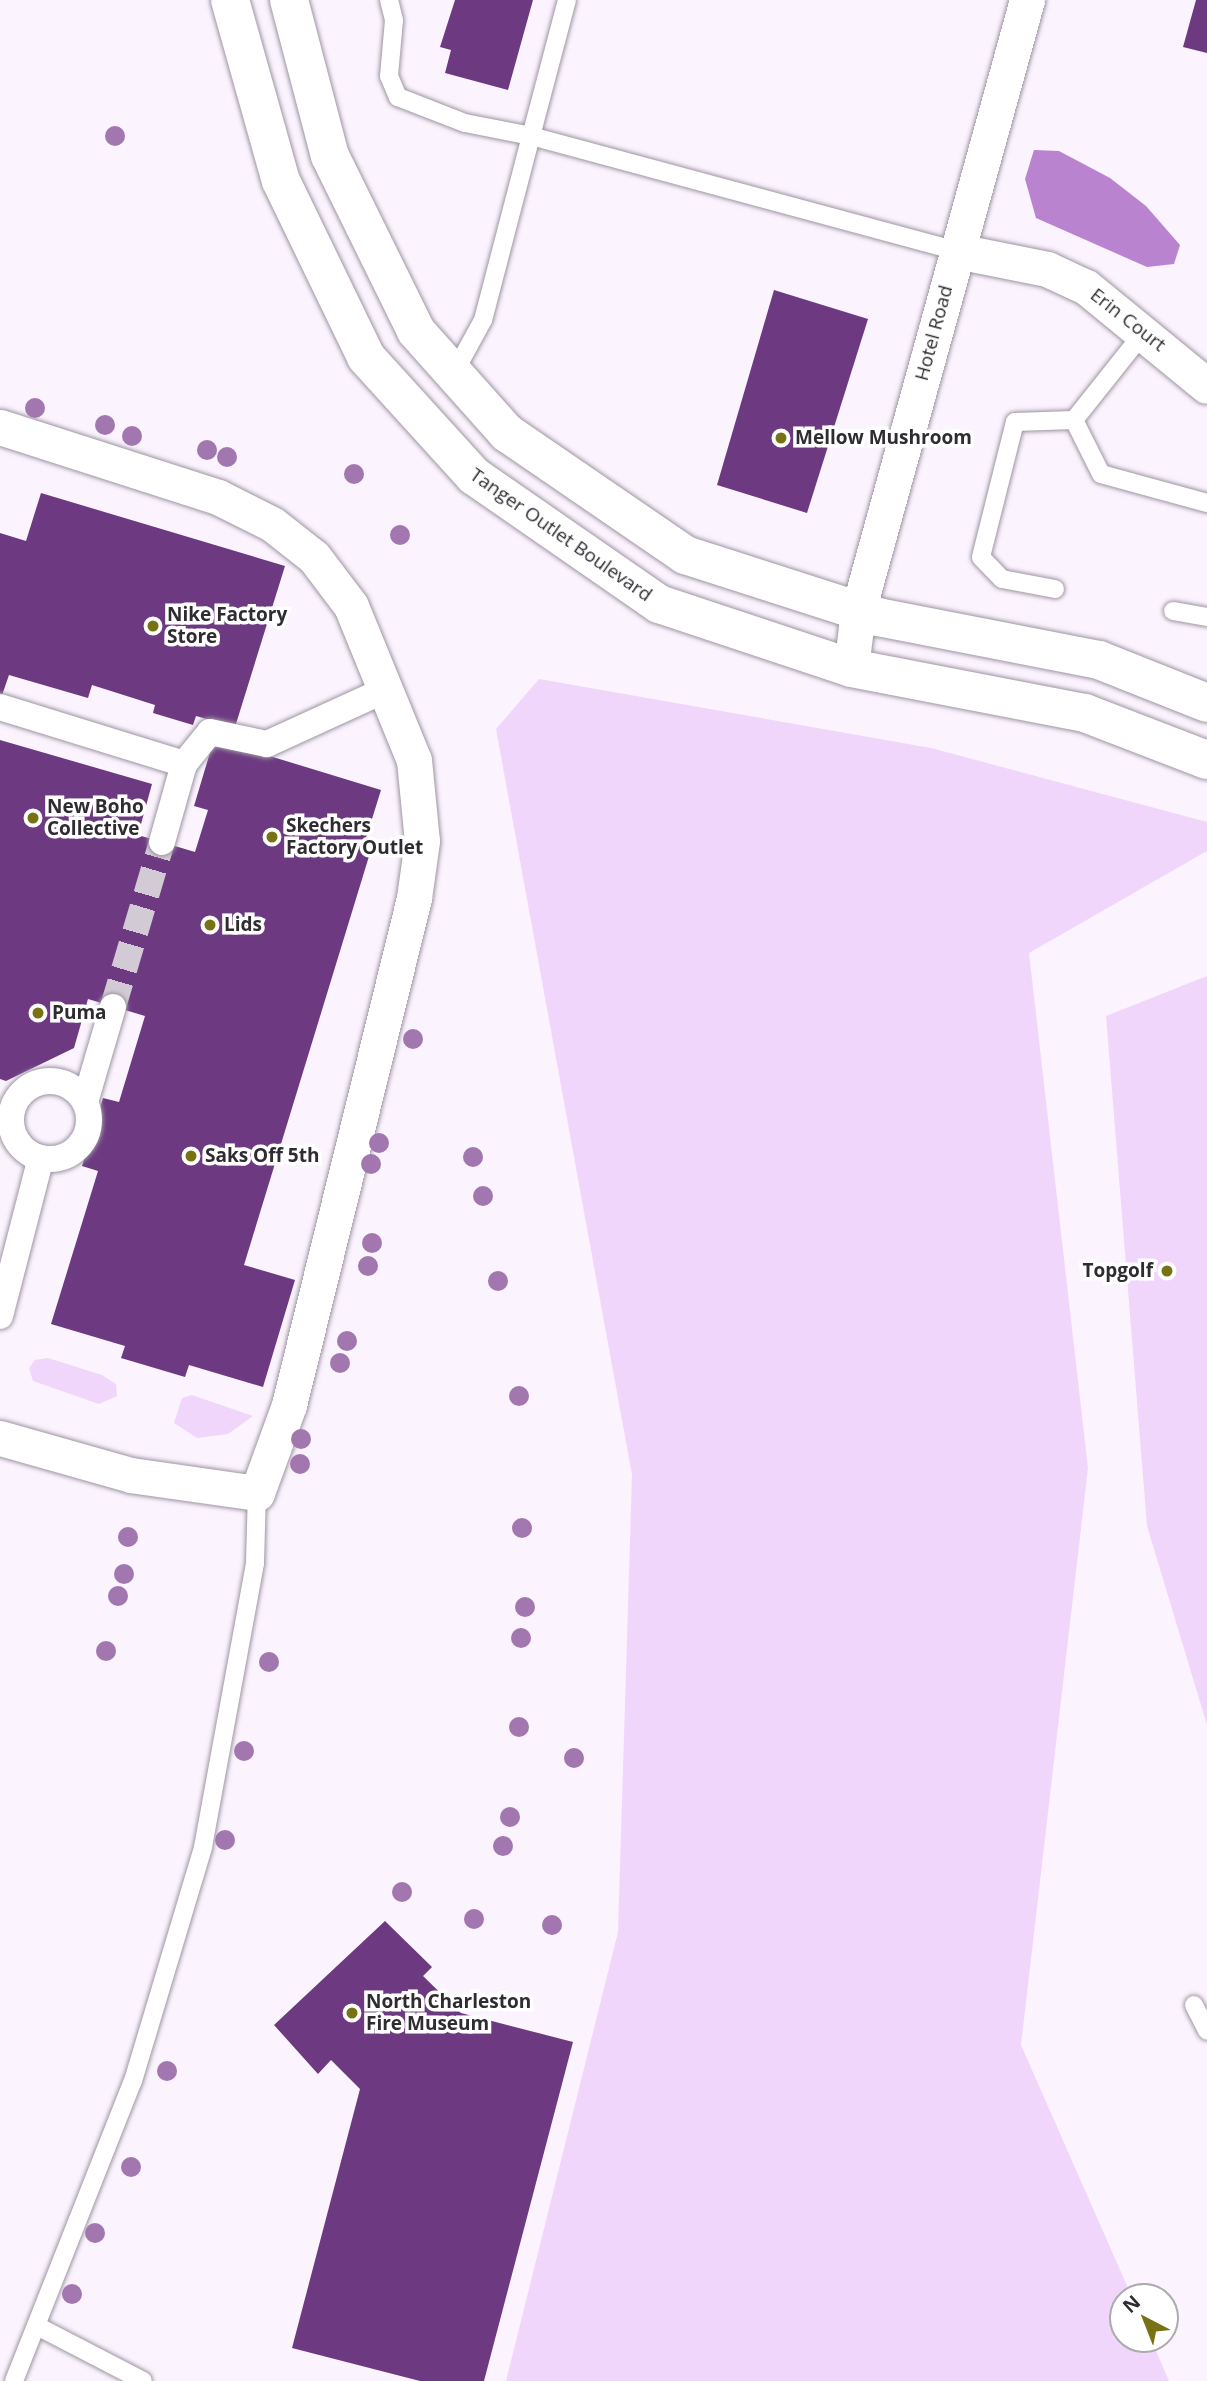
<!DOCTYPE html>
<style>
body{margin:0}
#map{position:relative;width:1207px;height:2381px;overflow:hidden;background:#fbf3fe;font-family:"Open Sans",sans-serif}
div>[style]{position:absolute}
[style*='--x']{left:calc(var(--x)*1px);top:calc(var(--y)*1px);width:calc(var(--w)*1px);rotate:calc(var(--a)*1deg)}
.green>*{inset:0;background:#f1d6fc}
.water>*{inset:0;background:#ba83d0}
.building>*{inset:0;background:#6d3a82}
.pedestrian-tunnel>*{height:26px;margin-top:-13px;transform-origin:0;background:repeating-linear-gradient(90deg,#d2cbd5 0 26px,transparent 0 39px)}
.roads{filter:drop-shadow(0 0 2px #9e95a2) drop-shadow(0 0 2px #9e95a2)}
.service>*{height:18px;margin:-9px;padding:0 9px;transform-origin:9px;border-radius:9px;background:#fff}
.pedestrian>*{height:26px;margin:-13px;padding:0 13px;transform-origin:13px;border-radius:13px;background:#fff}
.pedestrian>.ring{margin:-13px;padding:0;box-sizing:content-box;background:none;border:26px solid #fff;border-radius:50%}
.minor>*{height:35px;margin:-17.5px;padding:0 17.5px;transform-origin:17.5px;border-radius:17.5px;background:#fff}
.tertiary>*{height:38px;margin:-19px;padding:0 19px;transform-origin:19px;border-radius:19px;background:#fff}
.trees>*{width:20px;height:20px;margin:-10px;border-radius:50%;background:#a277b0}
.dots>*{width:19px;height:19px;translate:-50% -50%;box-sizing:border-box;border:4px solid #fff;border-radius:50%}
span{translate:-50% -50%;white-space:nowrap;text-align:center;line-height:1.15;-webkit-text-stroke:7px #fff;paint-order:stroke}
.street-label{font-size:19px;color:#2f2c31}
.poi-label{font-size:19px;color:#2f2c31;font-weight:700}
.left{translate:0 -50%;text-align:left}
.right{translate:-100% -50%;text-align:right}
.north{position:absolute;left:1109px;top:2283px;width:70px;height:70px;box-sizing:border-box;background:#fff;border:2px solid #acabad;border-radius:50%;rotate:318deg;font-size:19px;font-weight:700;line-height:28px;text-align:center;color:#2f2c31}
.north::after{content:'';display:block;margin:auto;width:24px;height:32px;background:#787215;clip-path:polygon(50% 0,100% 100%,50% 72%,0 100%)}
</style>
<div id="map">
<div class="green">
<i style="clip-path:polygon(539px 679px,931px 748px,1207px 822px,1207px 851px,1029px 953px,1088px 1468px,1021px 2045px,1132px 2297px,1123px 2297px,1123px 2339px,1151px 2339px,1169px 2381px,506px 2381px,618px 1932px,632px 1475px,496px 729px)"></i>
<i style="clip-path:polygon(1207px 976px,1207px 1725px,1147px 1526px,1106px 1016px)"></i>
<i style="clip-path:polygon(48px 1358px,102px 1375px,116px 1384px,117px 1396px,99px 1404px,33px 1381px,29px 1368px,35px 1360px)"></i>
<i style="clip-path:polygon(192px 1395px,253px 1416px,228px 1434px,197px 1438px,174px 1423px,182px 1398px)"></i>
</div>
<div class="water">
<i style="clip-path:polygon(1034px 150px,1059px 151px,1110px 178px,1146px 206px,1180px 245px,1174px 264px,1147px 267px,1036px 218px,1025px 179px)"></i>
</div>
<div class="building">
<i style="clip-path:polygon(455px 0,533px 0,508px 90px,445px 73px,451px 50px,440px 47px)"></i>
<i style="clip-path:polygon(1196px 0,1207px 0,1207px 53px,1183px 47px)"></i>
<i style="clip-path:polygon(774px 290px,868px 319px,807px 513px,717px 485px)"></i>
<i style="clip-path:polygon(41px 493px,285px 566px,235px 727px,196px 716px,193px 725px,153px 713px,155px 705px,92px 685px,88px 698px,9px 675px,0 701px,0 533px,26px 541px)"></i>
<i style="clip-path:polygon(214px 739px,381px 790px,362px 851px,370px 853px,244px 1265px,295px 1280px,263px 1387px,189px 1365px,185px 1377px,121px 1358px,125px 1346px,51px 1324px,98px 1171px,82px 1166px,103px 1098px,119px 1102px,145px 1016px,88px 999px,74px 1048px,6px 1081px,0 1079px,0 740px,152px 784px,138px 835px,195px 852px,208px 810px,194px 806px)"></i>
<i style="clip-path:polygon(385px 1921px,432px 1967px,423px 1976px,461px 2013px,573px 2042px,484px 2381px,420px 2381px,292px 2348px,360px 2089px,331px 2060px,318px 2074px,274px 2025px)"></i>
</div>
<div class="pedestrian-tunnel">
<i style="--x:113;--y:1007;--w:172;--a:-73.5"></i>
</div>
<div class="roads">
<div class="service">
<i style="--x:389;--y:0;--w:21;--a:76"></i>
<i style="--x:394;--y:20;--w:56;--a:95.1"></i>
<i style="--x:389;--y:76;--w:23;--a:67"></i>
<i style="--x:398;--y:97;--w:72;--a:21.2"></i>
<i style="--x:465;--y:123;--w:67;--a:11.1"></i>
<i style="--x:531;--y:136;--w:190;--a:104.6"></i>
<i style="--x:483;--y:320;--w:60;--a:118.7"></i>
<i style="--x:567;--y:0;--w:141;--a:104.8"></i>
<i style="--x:531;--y:136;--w:441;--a:15.1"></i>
<i style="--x:1074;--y:420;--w:60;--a:63.4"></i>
<i style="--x:1101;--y:474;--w:110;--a:15.3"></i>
<i style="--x:1055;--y:589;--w:54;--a:-169.3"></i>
<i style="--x:1002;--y:579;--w:30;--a:-134"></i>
<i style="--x:981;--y:557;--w:139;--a:-75.9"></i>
<i style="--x:1015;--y:422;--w:59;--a:-1.9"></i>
<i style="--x:1074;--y:420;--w:112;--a:-51.5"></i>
<i style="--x:1173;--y:611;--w:35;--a:10"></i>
<i style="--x:1194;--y:2005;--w:29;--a:63"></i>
<i style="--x:37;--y:2326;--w:119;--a:27.4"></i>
<i style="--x:14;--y:2381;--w:323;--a:-68.4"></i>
<i style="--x:133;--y:2081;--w:244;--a:-73.3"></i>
<i style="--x:203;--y:1847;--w:289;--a:-79.6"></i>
<i style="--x:255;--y:1563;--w:70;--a:-88.4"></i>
</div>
<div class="pedestrian">
<i style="--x:0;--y:707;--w:193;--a:17.2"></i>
<i style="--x:162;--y:842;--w:81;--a:-74.2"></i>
<i style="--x:184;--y:764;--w:41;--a:-50.9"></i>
<i style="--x:210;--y:732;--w:58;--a:11.9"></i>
<i style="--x:267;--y:744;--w:130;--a:-24.6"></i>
<i class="ring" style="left:11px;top:1081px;width:52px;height:52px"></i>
<i style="--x:85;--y:1102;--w:99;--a:-73.6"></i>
<i style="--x:0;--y:1316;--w:163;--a:-75.5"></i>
</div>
<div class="minor">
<i style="--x:957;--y:251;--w:92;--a:11.3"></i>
<i style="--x:1047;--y:269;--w:43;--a:24.8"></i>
<i style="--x:1086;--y:287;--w:156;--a:39.3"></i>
<i style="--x:0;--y:427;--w:229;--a:17.8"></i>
<i style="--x:218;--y:497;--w:60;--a:26.6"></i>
<i style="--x:272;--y:524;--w:53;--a:38.2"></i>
<i style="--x:314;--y:557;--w:61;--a:52.9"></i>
<i style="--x:351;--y:606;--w:166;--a:67.8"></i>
<i style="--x:414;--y:760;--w:81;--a:84.4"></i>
<i style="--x:422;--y:841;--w:58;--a:98"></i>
<i style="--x:414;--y:898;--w:522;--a:103.85"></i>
<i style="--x:289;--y:1405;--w:94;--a:110"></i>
<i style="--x:257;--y:1493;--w:127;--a:-171.9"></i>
<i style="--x:131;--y:1475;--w:136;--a:-164.2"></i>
<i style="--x:851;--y:668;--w:57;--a:-83"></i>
<i style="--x:858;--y:611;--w:634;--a:-74.54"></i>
</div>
<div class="tertiary">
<i style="--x:230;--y:0;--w:188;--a:74.3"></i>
<i style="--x:281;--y:181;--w:195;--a:64.2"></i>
<i style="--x:366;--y:357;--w:161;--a:47.8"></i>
<i style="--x:474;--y:476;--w:225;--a:34.7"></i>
<i style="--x:659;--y:604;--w:202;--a:18.4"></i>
<i style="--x:851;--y:668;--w:238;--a:10.9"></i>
<i style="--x:1085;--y:713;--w:131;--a:21.1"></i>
<i style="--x:289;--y:0;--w:161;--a:75.3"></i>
<i style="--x:330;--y:156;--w:195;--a:63.8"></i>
<i style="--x:416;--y:331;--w:137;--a:48.3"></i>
<i style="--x:507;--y:433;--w:216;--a:34.4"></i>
<i style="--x:685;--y:555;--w:203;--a:17.8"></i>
<i style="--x:878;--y:617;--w:225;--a:11"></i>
<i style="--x:1099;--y:660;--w:116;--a:21.7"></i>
</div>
</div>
<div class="trees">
<i style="left:115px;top:136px"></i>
<i style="left:35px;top:408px"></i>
<i style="left:105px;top:425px"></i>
<i style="left:132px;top:436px"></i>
<i style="left:207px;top:450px"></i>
<i style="left:227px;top:457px"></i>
<i style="left:354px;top:474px"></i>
<i style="left:400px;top:535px"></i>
<i style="left:413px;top:1039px"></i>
<i style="left:379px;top:1143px"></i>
<i style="left:473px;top:1157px"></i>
<i style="left:371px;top:1164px"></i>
<i style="left:483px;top:1196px"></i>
<i style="left:372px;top:1243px"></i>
<i style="left:368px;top:1266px"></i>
<i style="left:498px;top:1281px"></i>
<i style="left:347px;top:1341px"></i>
<i style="left:340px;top:1363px"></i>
<i style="left:519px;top:1396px"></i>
<i style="left:301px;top:1439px"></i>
<i style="left:300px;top:1464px"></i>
<i style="left:522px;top:1528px"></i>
<i style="left:128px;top:1537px"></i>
<i style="left:124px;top:1574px"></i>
<i style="left:118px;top:1596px"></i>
<i style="left:525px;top:1607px"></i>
<i style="left:521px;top:1638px"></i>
<i style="left:106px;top:1651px"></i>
<i style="left:269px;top:1662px"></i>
<i style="left:519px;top:1727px"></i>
<i style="left:244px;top:1751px"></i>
<i style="left:574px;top:1758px"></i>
<i style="left:510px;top:1817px"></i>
<i style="left:225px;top:1840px"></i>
<i style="left:503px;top:1846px"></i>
<i style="left:402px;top:1892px"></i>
<i style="left:474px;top:1919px"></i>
<i style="left:552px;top:1925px"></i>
<i style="left:167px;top:2071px"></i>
<i style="left:131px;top:2167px"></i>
<i style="left:95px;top:2233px"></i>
<i style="left:72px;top:2294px"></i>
</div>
<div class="dots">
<i style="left:781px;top:438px;background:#787215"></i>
<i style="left:153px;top:626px;background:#787215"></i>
<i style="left:33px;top:818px;background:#787215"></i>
<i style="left:272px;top:837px;background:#787215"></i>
<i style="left:210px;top:925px;background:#787215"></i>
<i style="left:38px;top:1013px;background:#787215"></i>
<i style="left:191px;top:1156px;background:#787215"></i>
<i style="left:1167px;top:1271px;background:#787215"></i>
<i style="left:352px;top:2013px;background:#787215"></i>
</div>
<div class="street-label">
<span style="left:1128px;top:320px;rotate:38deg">Erin Court</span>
<span style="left:934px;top:333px;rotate:-75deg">Hotel Road</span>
<span style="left:561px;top:535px;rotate:35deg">Tanger Outlet Boulevard</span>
</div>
<div class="poi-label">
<span class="left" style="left:795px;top:438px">Mellow Mushroom</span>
<span class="left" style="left:167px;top:626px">Nike Factory<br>Store</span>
<span class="left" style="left:47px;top:818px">New Boho<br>Collective</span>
<span class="left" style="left:286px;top:837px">Skechers<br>Factory Outlet</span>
<span class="left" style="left:224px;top:925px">Lids</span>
<span class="left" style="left:52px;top:1013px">Puma</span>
<span class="left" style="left:205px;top:1156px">Saks Off 5th</span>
<span class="right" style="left:1153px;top:1271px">Topgolf</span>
<span class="left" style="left:366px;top:2013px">North Charleston<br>Fire Museum</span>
</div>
<div class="north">N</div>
</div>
